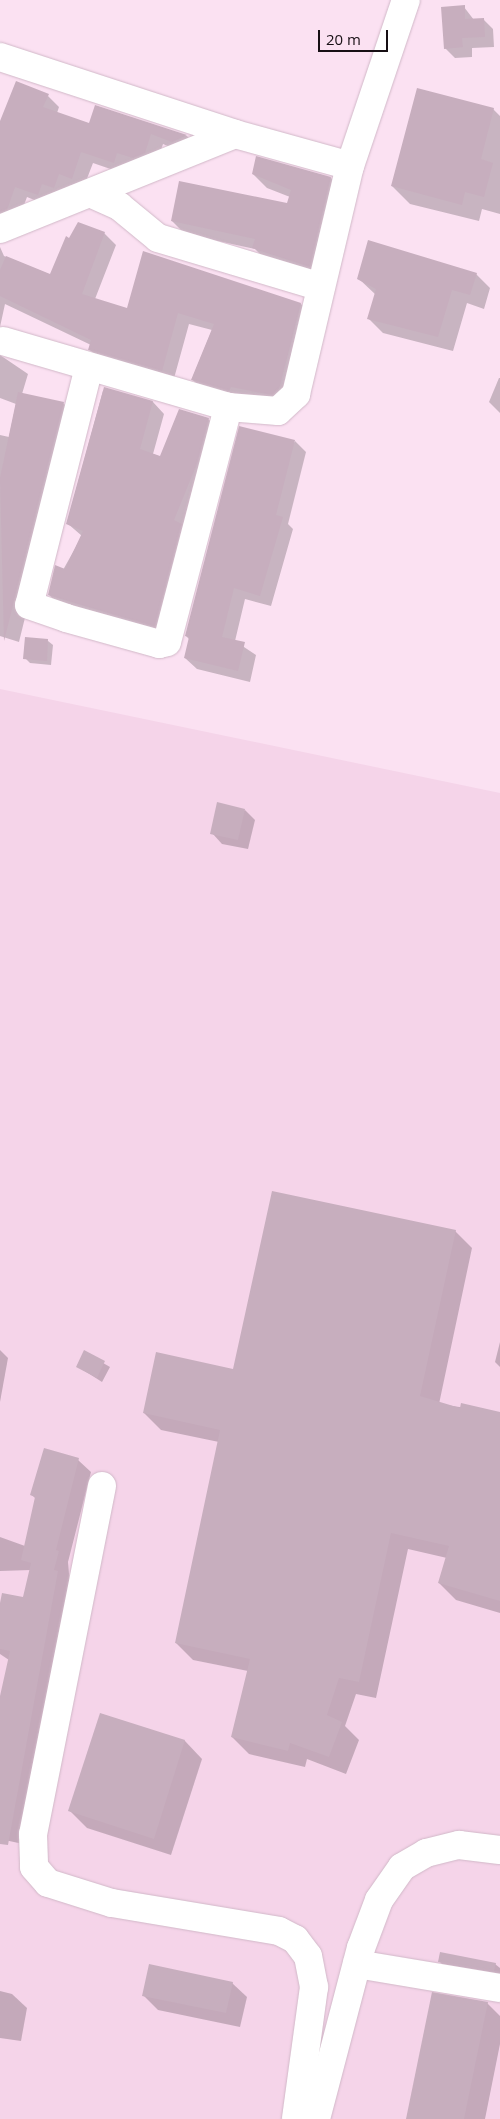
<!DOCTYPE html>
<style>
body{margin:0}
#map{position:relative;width:500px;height:2119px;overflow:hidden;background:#fbe1f2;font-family:"Open Sans",sans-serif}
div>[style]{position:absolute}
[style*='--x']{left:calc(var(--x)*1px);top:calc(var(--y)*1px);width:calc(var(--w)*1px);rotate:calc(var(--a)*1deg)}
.built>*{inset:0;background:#f5d4e9}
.shadow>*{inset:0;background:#0003}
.building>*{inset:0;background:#c7aebe}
.roads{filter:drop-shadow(0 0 1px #d1b8c8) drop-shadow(0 0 1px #d1b8c8)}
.street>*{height:28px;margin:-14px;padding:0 14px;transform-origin:14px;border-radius:14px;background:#fff}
span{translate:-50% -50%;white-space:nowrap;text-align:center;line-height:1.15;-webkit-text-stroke:4px #fbe1f2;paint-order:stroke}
.scale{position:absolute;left:318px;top:30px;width:70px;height:22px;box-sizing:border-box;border:2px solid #170f14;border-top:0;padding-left:6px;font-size:15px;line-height:18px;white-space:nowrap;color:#170f14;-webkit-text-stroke:4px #fbe1f2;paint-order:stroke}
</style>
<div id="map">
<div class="built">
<i style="clip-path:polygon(0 689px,500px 793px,500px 2119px,0 2119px)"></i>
</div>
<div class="shadow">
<i style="clip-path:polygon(464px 7px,474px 20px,483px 19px,493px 29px,494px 47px,472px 48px,472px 57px,455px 58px,445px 48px)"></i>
<i style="clip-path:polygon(48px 96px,59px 107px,57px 113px,90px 124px,96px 106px,187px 136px,197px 147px,184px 153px,163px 144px,156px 165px,125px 174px,93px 163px,83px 189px,70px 185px,65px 198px,49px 206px,27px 197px,18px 221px,0 230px,0 124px)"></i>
<i style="clip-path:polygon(493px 109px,500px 116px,500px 214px,482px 209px,479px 221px,410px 204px,392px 186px)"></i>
<i style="clip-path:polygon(253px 174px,331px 178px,344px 192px,323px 280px,267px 261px,255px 249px,185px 234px,172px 221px,288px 205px,290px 197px,267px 188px)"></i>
<i style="clip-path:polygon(104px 233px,116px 245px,95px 299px,128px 309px,144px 253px,301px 304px,312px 316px,290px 400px,203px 391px,192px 379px,212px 330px,189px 324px,173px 382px,101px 361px,89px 349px,91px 345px,5px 304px,0 327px,0 247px,4px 256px,51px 275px,70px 240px)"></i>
<i style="clip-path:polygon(476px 274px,490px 288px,484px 309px,467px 303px,453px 351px,383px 333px,368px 318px,376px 295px,358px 278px)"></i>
<i style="clip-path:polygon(0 355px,28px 374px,22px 394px,63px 403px,75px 415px,19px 642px,0 636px,0 435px,9px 437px,16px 404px,0 398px)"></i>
<i style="clip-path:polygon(499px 378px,500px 378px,500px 413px,489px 402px)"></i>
<i style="clip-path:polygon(103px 391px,153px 402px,164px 414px,153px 454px,161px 457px,208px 419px,220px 430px,166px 637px,61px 606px,49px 595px,82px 536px,67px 523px)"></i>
<i style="clip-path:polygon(295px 441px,306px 452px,288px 524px,293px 529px,271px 606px,245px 599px,235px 641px,256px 655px,250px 682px,197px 669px,185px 658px,190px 640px,186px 636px)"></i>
<i style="clip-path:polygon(48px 641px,53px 645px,51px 665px,30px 663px,25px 658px)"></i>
<i style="clip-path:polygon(245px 810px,255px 820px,248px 849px,222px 844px,212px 833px)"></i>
<i style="clip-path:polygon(455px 1231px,472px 1248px,439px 1404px,500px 1413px,500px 1613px,456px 1600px,439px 1583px,447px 1558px,408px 1549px,376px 1698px,356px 1694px,345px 1726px,359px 1740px,346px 1774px,307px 1759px,305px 1767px,249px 1754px,232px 1737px,248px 1671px,193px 1660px,176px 1643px,219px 1442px,161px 1430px,144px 1413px,234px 1370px)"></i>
<i style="clip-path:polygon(500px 1342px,500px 1367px,495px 1362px)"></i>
<i style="clip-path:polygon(0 1350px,8px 1358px,0 1402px)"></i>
<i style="clip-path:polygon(84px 1352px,110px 1367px,102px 1382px,77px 1366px)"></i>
<i style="clip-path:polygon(78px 1460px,91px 1472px,68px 1562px,70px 1585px,23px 1844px,0 1839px,0 1702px,9px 1660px,0 1654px,0 1609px,23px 1599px,31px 1570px,0 1571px,0 1537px,25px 1546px,36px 1499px,32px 1495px)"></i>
<i style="clip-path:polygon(101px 1714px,185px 1741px,202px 1759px,171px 1855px,87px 1828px,70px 1811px)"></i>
<i style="clip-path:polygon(439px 1961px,495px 1964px,500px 1968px,500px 1986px,457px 1979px)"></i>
<i style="clip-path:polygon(232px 1983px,247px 1997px,240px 2027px,158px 2010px,144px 1996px)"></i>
<i style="clip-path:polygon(0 1991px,12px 1994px,27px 2008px,21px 2041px,0 2038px)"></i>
<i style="clip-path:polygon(487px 2003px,500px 2016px,500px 2044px,485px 2119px,407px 2119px)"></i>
</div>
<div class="building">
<i style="clip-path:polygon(465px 5px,465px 19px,484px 18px,485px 37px,462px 38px,463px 47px,444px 49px,441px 7px)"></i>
<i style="clip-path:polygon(16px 81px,49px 94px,43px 107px,89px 123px,95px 105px,187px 135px,172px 142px,151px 134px,145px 153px,133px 158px,117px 153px,114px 163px,81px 152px,72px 179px,59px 174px,54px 188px,42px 184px,38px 195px,15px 187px,7px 210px,0 212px,0 121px)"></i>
<i style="clip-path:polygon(417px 88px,494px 108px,481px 159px,493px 163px,484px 197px,465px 192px,462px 205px,391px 186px)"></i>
<i style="clip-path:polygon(256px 156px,331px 177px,310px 267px,252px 248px,255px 239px,171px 221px,179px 181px,287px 203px,291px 190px,252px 174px)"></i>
<i style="clip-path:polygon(78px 222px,105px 232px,82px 294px,127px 308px,143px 251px,301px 303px,279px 389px,272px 395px,231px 387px,229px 391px,191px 380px,214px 324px,178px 313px,162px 371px,88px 350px,91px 340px,0 296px,0 270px,6px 256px,50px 274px,66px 236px,69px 238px)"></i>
<i style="clip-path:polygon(368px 240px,477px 273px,470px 295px,452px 290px,438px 337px,367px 319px,376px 289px,357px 279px)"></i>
<i style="clip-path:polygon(104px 387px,153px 401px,140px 449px,160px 456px,179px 409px,209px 418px,198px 461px,174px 520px,182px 524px,155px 627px,48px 595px,55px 565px,65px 569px,83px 531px,66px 524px)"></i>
<i style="clip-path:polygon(18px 392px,64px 402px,4px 641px,0 478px)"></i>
<i style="clip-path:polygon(239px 426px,295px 440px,276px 515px,283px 517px,260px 596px,234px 588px,222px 637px,245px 642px,238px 671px,184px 658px,189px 637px,185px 636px)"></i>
<i style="clip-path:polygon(25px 637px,48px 639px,47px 661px,23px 659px)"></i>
<i style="clip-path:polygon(217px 802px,245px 809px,238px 840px,210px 834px)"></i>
<i style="clip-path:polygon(272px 1191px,456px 1230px,420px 1396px,460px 1408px,461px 1403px,500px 1412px,500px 1601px,438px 1583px,449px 1546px,391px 1533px,359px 1682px,339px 1678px,327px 1715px,342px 1722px,329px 1757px,290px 1743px,288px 1751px,231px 1737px,250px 1659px,175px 1643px,220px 1430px,143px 1413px,156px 1352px,233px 1369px)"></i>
<i style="clip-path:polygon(84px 1350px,105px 1361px,97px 1378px,76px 1367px)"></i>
<i style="clip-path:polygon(44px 1448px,79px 1458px,56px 1550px,59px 1551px,54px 1570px,58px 1571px,8px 1845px,0 1844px,0 1696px,10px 1651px,0 1649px,0 1603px,2px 1593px,23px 1597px,31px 1563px,21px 1560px,35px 1497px,30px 1495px)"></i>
<i style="clip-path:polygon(100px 1713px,185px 1740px,154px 1839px,68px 1811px)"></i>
<i style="clip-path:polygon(440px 1952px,496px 1963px,494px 1971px,438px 1962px)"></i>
<i style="clip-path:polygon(149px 1964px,233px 1982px,226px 2013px,142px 1996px)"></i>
<i style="clip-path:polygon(432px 1992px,488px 2002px,464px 2119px,406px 2119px)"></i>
</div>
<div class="roads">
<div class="street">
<i style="--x:0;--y:57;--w:247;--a:18.1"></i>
<i style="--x:235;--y:134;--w:119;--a:15.5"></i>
<i style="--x:92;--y:194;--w:30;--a:24"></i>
<i style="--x:119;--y:206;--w:50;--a:39.4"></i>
<i style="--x:158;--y:238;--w:170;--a:16.7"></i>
<i style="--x:0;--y:229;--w:253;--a:-22"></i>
<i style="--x:3;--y:341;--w:234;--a:16.3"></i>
<i style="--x:228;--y:407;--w:50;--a:4.6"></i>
<i style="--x:278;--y:411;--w:25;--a:-43"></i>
<i style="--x:296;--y:394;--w:234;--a:-76.7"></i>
<i style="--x:350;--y:166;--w:175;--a:-71.4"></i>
<i style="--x:89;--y:367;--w:245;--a:104.1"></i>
<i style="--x:29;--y:605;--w:39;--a:19"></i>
<i style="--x:66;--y:618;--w:97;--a:15.6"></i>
<i style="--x:159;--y:644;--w:8;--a:-14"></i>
<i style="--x:167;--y:642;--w:243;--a:-75.4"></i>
<i style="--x:102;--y:1486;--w:355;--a:101.2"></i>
<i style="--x:33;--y:1834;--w:33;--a:88"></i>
<i style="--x:34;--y:1867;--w:21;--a:49"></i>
<i style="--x:48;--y:1883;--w:67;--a:17.4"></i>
<i style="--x:112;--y:1903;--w:169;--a:9.5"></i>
<i style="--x:279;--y:1931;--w:18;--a:27"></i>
<i style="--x:295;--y:1939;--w:21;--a:53"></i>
<i style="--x:308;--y:1956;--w:32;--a:79"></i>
<i style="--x:314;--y:1987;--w:133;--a:97.8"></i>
<i style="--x:357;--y:1964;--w:145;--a:9.5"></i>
<i style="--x:316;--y:2119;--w:177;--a:-75.3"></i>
<i style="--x:361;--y:1948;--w:51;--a:-69.4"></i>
<i style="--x:379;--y:1900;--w:40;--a:-55.1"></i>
<i style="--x:402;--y:1867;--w:28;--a:-30"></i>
<i style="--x:426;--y:1853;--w:34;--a:-14"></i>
<i style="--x:459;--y:1845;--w:41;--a:7"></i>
</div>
</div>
<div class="scale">20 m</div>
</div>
